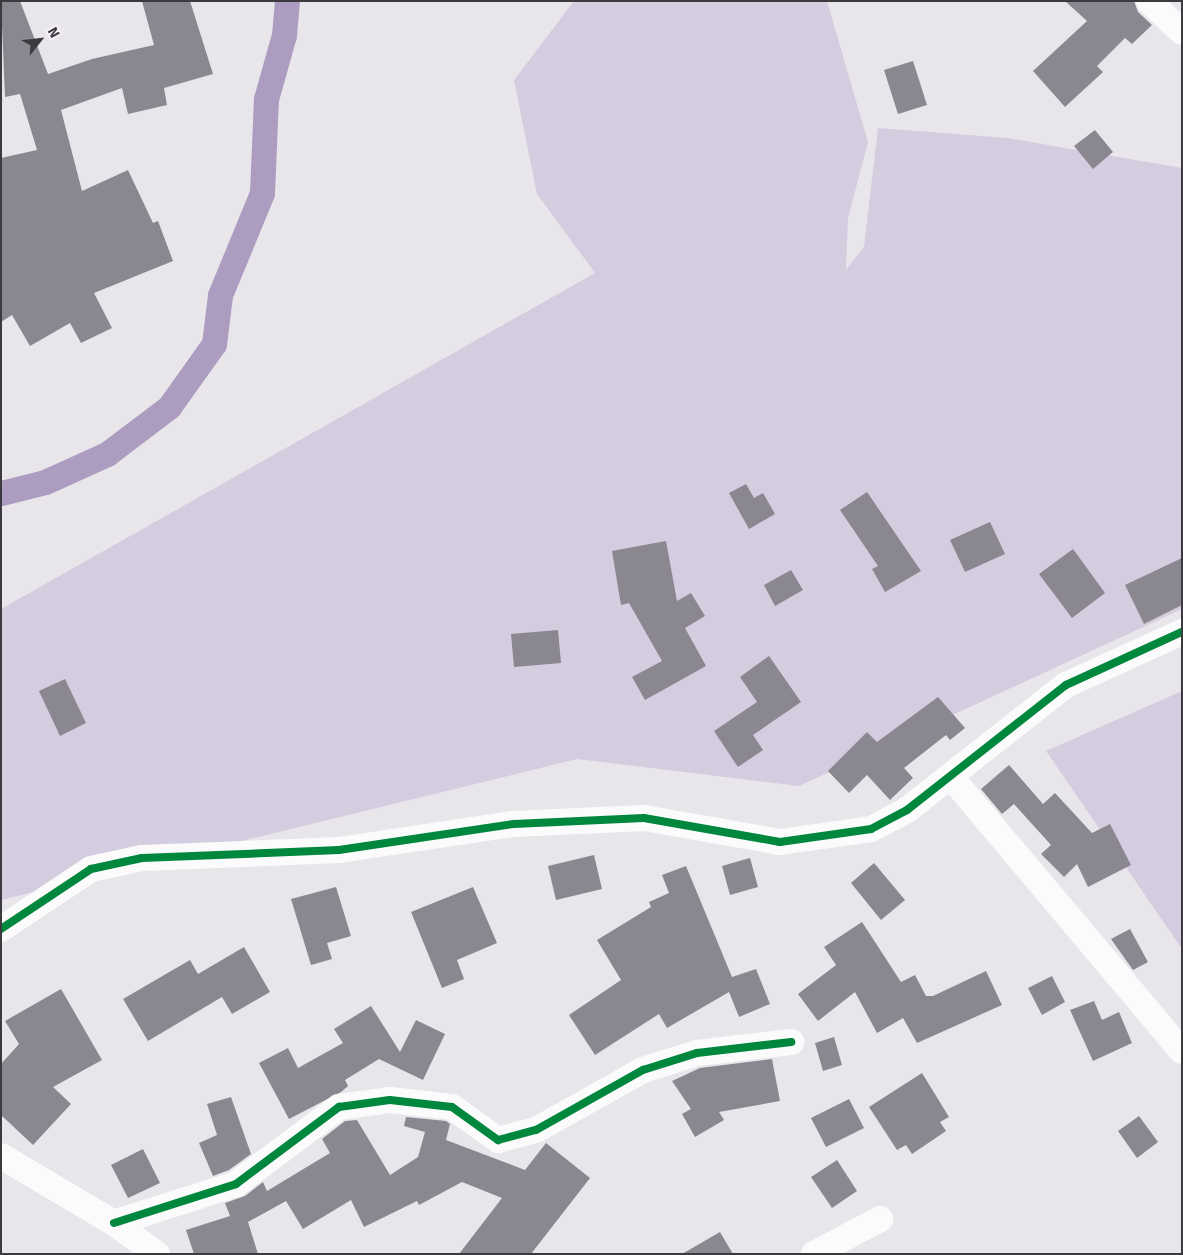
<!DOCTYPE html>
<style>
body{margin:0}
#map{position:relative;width:1183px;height:1255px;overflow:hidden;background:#e8e6eb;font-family:Signika,sans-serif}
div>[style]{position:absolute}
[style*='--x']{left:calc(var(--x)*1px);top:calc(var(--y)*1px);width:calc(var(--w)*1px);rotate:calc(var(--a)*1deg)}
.green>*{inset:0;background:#d4ccdf}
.canal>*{height:25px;margin:-12.5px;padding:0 12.5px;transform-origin:12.5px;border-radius:12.5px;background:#ac9dc0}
.building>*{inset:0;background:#8b8791}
.minor>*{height:26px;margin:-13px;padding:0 13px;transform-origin:13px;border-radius:13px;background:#fcfbfc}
.cycleway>*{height:8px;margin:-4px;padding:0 4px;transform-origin:4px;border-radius:4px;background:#00873e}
span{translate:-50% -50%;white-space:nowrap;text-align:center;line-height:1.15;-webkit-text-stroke:5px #f5f0fc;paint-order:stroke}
.frame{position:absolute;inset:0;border:2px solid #3c3a3e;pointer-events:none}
.north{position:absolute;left:15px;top:15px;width:50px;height:50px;-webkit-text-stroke:4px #f5f0fc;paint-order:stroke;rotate:61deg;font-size:14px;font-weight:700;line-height:20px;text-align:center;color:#3c3a3e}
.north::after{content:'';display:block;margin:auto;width:18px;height:22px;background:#3c3a3e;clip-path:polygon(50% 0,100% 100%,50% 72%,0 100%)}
</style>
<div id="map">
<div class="green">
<i style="clip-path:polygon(574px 1px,827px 1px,868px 142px,848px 218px,846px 270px,864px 247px,878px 128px,1007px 138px,1182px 168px,1182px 609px,799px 786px,577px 759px,1px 900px,1px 609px,595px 273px,537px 194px,514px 80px)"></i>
<i style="clip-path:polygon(1182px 691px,1182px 949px,1046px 751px)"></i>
</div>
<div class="canal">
<i style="--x:1;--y:493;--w:45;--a:-14"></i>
<i style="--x:45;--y:482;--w:68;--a:-24.3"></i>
<i style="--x:107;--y:454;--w:78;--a:-37.2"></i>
<i style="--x:169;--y:407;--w:77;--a:-54.5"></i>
<i style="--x:214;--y:344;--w:49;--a:-83"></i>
<i style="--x:220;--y:295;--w:110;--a:-67.6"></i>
<i style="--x:262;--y:193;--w:94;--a:-87.6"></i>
<i style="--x:266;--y:99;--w:66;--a:-74.3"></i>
<i style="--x:284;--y:35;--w:34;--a:-85"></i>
</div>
<div class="building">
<i style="clip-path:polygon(1px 1px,20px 1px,48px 74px,92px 59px,154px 45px,142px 1px,190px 1px,213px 74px,164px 88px,167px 105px,128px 114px,122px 88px,61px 110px,82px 191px,128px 170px,153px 223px,158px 221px,173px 261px,94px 293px,112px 328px,81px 343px,70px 323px,30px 346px,12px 315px,1px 322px,1px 158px,37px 150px,20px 94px,5px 97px)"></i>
<i style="clip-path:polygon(1065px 1px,1134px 1px,1138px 12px,1152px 25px,1132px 44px,1125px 38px,1097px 66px,1103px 72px,1065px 107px,1033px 71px,1087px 21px)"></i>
<i style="clip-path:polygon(913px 61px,927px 105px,898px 114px,884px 70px)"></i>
<i style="clip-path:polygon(1095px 130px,1113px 152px,1093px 169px,1074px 146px)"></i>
<i style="clip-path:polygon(746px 484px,754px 498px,763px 493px,775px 514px,749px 529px,729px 493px)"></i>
<i style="clip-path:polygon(867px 492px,921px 571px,885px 592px,872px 569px,878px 566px,840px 510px)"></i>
<i style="clip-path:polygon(990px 522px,1005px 554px,965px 572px,950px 540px)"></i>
<i style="clip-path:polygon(666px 541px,677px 601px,691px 593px,705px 616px,685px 628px,706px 666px,645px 700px,632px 677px,662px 661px,629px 603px,621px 605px,612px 551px)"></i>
<i style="clip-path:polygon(1073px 549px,1105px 593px,1072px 618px,1039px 574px)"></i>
<i style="clip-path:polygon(1182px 558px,1182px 605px,1144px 624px,1125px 585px)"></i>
<i style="clip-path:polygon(791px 570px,803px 590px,775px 606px,764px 585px)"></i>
<i style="clip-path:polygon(558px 630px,561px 663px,514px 667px,511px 634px)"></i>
<i style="clip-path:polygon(769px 656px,801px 702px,753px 735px,763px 750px,738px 767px,714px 731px,757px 702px,740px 677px)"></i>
<i style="clip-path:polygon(65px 679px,86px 723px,60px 736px,39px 691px)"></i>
<i style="clip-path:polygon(938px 697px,965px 728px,950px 740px,946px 735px,904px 768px,913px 778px,890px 800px,867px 775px,849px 793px,828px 771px,867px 732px,877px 742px)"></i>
<i style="clip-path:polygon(1009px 765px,1043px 804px,1055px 793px,1092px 833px,1110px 824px,1131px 865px,1088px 887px,1077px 864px,1064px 877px,1041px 854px,1051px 845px,1014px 804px,1002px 814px,981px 789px)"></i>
<i style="clip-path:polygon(594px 855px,602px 889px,556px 900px,548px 866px)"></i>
<i style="clip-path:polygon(750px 858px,758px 887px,730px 895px,722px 866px)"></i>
<i style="clip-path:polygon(874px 863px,905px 900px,881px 920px,851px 883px)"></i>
<i style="clip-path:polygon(686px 866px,732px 977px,756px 969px,770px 1004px,739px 1017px,729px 992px,667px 1028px,659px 1014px,595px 1055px,569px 1015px,621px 980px,597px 940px,651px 907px,649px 902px,669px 893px,662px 875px)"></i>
<i style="clip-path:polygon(336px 887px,351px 936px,327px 943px,332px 959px,311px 965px,291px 899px)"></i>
<i style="clip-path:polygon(473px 887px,497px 943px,457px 960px,464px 979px,442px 988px,411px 912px)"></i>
<i style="clip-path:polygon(862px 922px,901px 982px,915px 975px,926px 996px,933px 996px,986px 971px,1002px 1005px,917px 1043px,903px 1018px,877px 1033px,855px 992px,818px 1021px,798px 994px,836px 965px,824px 947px)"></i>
<i style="clip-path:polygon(1130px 929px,1148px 962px,1133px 970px,1111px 939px)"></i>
<i style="clip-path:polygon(244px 947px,270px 992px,232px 1014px,222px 997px,148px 1041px,123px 999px,190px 960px,198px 974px)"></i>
<i style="clip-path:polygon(1052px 976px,1065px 1002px,1042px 1015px,1028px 988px)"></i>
<i style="clip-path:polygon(61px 989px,102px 1060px,53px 1087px,71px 1104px,33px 1145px,1px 1115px,1px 1064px,19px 1044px,5px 1021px)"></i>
<i style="clip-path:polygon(1094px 1001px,1102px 1020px,1119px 1012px,1132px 1043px,1093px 1061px,1070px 1010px)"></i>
<i style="clip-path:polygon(371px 1006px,400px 1052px,416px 1020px,445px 1034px,423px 1080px,379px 1059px,345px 1080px,348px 1086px,341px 1092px,289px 1119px,259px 1063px,288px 1048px,298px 1068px,343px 1043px,334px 1029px)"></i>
<i style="clip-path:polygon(834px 1037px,842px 1065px,823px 1071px,815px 1043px)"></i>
<i style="clip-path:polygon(772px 1059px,780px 1101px,719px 1112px,724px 1120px,695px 1137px,682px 1114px,691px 1109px,672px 1081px,700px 1068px)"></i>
<i style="clip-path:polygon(922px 1073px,949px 1117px,940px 1122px,946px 1131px,912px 1154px,906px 1145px,897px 1150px,869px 1107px)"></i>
<i style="clip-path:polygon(231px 1097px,251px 1154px,229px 1170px,213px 1176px,199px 1143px,217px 1135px,207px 1104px)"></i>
<i style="clip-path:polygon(849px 1099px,864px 1128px,826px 1147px,811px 1118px)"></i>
<i style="clip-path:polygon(1139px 1116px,1158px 1142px,1137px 1158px,1118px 1131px)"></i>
<i style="clip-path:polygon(406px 1117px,446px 1121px,450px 1124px,446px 1140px,525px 1170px,546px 1143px,590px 1178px,531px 1254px,459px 1254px,502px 1198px,462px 1182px,419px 1205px,417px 1201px,364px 1227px,351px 1200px,303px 1229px,286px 1201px,248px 1222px,258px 1254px,194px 1254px,186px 1230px,230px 1216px,225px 1203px,245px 1196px,263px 1182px,267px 1191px,330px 1153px,322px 1139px,345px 1121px,357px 1120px,390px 1175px,418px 1157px,425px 1132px,404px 1126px)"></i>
<i style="clip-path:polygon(143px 1149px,160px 1183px,128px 1198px,111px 1165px)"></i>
<i style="clip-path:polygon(837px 1160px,857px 1191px,832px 1208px,811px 1177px)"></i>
<i style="clip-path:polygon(720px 1232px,733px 1254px,682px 1254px)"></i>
</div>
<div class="minor">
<i style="--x:1149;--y:1;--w:45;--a:43.2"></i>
<i style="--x:951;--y:777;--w:358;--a:49.9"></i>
<i style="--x:1;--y:929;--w:108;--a:-33.7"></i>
<i style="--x:91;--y:869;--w:52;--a:-12.2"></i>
<i style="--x:142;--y:858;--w:197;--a:-2.3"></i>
<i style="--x:339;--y:850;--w:177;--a:-8.5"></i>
<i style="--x:514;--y:824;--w:130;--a:-2.6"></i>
<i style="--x:644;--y:818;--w:138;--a:10"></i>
<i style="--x:780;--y:842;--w:92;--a:-8.1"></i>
<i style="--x:871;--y:829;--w:41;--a:-27.8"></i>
<i style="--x:907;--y:810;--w:202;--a:-38.2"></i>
<i style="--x:1066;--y:685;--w:128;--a:-24.6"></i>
<i style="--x:1;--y:1156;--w:131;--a:30.7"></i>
<i style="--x:114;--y:1223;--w:53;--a:35.8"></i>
<i style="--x:114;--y:1223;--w:128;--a:-17.7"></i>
<i style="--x:236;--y:1184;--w:129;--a:-36.8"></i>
<i style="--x:339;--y:1107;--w:51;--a:-7.8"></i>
<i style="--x:390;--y:1100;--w:62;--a:6.4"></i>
<i style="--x:452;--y:1107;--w:57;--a:35.7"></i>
<i style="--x:498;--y:1140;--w:39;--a:-15"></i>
<i style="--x:536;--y:1130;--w:123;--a:-29.3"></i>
<i style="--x:643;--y:1070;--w:57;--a:-17.5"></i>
<i style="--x:697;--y:1053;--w:95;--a:-6.7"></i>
<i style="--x:814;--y:1254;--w:75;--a:-27.9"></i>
</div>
<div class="cycleway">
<i style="--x:1;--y:929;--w:108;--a:-33.7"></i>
<i style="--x:91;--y:869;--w:52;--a:-12.2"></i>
<i style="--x:142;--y:858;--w:197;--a:-2.3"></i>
<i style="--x:339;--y:850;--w:177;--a:-8.5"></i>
<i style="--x:514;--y:824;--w:130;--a:-2.6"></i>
<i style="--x:644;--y:818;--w:138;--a:10"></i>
<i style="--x:780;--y:842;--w:92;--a:-8.1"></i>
<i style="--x:871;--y:829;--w:41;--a:-27.8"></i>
<i style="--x:907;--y:810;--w:202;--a:-38.2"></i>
<i style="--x:1066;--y:685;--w:128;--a:-24.6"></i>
<i style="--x:114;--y:1223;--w:128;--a:-17.7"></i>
<i style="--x:236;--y:1184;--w:129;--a:-36.8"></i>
<i style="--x:339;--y:1107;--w:51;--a:-7.8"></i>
<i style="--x:390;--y:1100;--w:62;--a:6.4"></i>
<i style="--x:452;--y:1107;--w:57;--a:35.7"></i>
<i style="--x:498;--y:1140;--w:39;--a:-15"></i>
<i style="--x:536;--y:1130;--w:123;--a:-29.3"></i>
<i style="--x:643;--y:1070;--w:57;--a:-17.5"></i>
<i style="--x:697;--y:1053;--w:95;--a:-6.7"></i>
</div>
<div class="frame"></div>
<div class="north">N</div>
</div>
